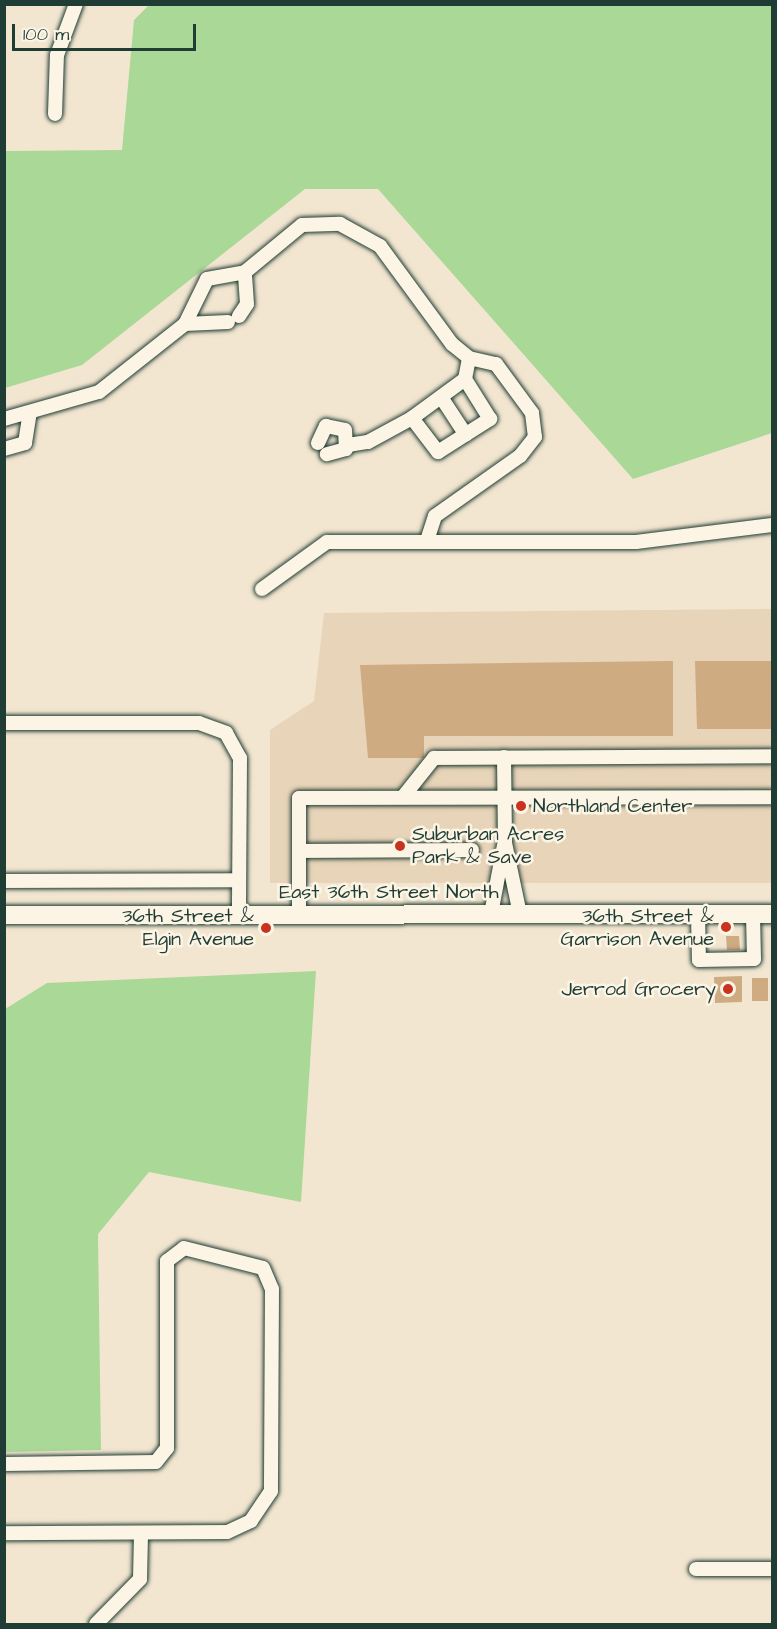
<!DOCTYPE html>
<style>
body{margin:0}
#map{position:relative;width:777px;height:1629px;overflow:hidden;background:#f3e6d1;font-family:"Architects Daughter",sans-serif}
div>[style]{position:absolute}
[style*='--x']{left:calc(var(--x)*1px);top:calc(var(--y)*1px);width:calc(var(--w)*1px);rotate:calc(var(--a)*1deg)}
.built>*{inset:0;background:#e8d4b9}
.green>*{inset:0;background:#aad897}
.building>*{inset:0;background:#cfab81}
.roads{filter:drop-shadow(0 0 2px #1f3d34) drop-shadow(0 0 2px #1f3d34)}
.minor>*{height:14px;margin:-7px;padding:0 7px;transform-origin:7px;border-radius:7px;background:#fcf5e5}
.major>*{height:18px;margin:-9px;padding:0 9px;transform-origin:9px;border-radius:9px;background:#fcf5e5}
.dots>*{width:16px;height:16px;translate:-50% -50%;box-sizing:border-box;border:3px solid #fcf5e5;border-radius:50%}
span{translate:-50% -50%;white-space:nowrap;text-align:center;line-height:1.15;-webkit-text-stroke:5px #fcf5e5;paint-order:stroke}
.poi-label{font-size:20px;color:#1f3d34}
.left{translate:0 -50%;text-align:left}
.right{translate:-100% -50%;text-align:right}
.street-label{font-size:20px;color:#1f3d34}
.frame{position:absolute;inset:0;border:6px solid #1f3d34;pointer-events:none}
.scale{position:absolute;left:12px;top:24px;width:184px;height:27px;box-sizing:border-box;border:3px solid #1f3d34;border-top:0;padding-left:8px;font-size:18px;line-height:21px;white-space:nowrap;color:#1f3d34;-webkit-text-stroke:4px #fcf5e5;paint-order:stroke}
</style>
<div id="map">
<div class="built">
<i style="clip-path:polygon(772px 609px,772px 883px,270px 883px,270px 730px,314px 701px,324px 613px)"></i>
</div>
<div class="green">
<i style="clip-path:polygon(149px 5px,772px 5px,772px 433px,633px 479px,378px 189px,305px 189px,82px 365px,5px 388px,5px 151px,122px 150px,134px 20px)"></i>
<i style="clip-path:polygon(316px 971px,301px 1202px,149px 1172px,98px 1234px,101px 1450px,5px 1452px,5px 1009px,47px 983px)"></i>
</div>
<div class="building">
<i style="clip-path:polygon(673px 661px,673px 736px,424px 736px,424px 758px,368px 758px,360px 665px)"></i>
<i style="clip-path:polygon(695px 661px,772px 661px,772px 729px,697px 729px)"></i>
<i style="clip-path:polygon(726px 936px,739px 936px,740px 950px,727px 950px)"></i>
<i style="clip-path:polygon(742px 976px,742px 1002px,715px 1003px,714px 977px)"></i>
<i style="clip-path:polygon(752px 978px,768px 978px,768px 1001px,752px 1001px)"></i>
</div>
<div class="roads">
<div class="minor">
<i style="--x:55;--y:114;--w:59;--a:-88.1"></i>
<i style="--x:57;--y:55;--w:54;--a:-69.6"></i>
<i style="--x:239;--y:316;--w:14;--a:-56"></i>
<i style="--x:247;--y:304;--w:32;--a:-94"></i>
<i style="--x:185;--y:324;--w:43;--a:-2.7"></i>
<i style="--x:441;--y:397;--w:45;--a:56.7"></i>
<i style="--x:412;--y:418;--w:43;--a:52.6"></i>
<i style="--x:438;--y:452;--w:62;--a:-32.4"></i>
<i style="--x:490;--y:419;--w:47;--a:-122"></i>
<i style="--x:4;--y:419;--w:99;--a:-15.9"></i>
<i style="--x:99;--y:392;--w:110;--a:-38.3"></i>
<i style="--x:185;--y:324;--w:50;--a:-63.9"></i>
<i style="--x:207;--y:279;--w:39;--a:-10"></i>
<i style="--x:245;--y:272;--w:74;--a:-39.5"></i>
<i style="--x:302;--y:225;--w:38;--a:-2"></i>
<i style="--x:340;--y:224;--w:46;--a:28.8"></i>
<i style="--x:380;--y:246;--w:122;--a:53.7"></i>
<i style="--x:452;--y:344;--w:22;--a:39"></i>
<i style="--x:469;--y:358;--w:28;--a:13"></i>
<i style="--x:496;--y:364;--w:61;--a:53.7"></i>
<i style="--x:532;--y:413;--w:24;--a:83"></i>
<i style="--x:535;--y:437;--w:24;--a:128"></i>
<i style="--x:520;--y:456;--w:104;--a:144.8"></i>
<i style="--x:435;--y:516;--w:26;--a:108"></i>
<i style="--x:318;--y:443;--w:19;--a:-65"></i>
<i style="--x:326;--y:426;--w:19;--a:12"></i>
<i style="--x:345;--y:430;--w:19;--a:87"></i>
<i style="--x:346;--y:449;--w:20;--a:165"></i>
<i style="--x:348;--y:445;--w:20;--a:-9"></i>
<i style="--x:368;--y:442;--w:50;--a:-28.6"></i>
<i style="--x:412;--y:418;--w:66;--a:-36.3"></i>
<i style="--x:465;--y:379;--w:21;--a:-79"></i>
<i style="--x:4;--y:449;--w:22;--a:-16"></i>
<i style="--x:25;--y:443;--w:31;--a:-81"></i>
<i style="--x:262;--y:589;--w:80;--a:-35.9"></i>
<i style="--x:327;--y:542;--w:309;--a:0"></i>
<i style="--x:636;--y:542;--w:137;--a:-7.1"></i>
<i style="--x:4;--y:723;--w:195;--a:0"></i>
<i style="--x:199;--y:723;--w:29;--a:20"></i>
<i style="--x:226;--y:733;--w:29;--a:61"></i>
<i style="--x:240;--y:758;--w:156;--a:90.4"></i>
<i style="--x:504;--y:757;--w:86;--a:89.3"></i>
<i style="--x:505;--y:843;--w:73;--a:78.1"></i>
<i style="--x:403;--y:797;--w:50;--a:-51.5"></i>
<i style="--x:434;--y:758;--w:338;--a:-0.3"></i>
<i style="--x:299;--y:851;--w:173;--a:-0.3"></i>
<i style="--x:4;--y:881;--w:235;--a:-0.2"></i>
<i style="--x:299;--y:914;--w:116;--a:-90"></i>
<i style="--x:299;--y:798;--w:473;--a:-0.1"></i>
<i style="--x:491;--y:914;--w:70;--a:-79.3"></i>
<i style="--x:698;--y:914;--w:46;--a:88.8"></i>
<i style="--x:699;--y:960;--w:55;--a:-1"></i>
<i style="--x:754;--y:959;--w:45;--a:-91.3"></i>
<i style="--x:4;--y:1464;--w:152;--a:-0.8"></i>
<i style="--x:156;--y:1462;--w:18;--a:-52"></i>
<i style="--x:167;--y:1448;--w:187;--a:-90"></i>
<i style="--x:167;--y:1261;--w:21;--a:-37"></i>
<i style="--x:184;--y:1248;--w:81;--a:14.2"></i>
<i style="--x:263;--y:1268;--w:23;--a:67"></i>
<i style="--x:272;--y:1289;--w:202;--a:90.3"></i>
<i style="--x:271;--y:1491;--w:36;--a:124"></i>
<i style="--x:251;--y:1521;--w:26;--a:155"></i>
<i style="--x:227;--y:1532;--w:223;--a:179.7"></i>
<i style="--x:696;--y:1569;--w:76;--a:0"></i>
<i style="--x:96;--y:1624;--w:63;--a:-45.6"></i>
<i style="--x:140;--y:1579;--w:45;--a:-88.7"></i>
</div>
<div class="major">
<i style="--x:4;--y:915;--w:768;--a:-0.07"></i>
</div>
</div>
<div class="dots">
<i style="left:521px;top:806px;background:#c8321e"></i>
<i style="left:400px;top:846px;background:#c8321e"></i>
<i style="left:726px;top:927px;background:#c8321e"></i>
<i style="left:266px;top:928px;background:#c8321e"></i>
<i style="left:728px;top:989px;background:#c8321e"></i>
</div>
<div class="poi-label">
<span class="left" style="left:533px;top:806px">Northland Center</span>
<span class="left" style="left:412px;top:846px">Suburban Acres<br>Park &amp; Save</span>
<span class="right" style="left:254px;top:928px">36th Street &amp;<br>Elgin Avenue</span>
<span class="right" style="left:714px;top:928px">36th Street &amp;<br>Garrison Avenue</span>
<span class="right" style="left:716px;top:989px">Jerrod Grocery</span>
</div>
<div class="street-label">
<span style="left:389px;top:892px">East 36th Street North</span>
</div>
<div class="frame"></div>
<div class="scale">100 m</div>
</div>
